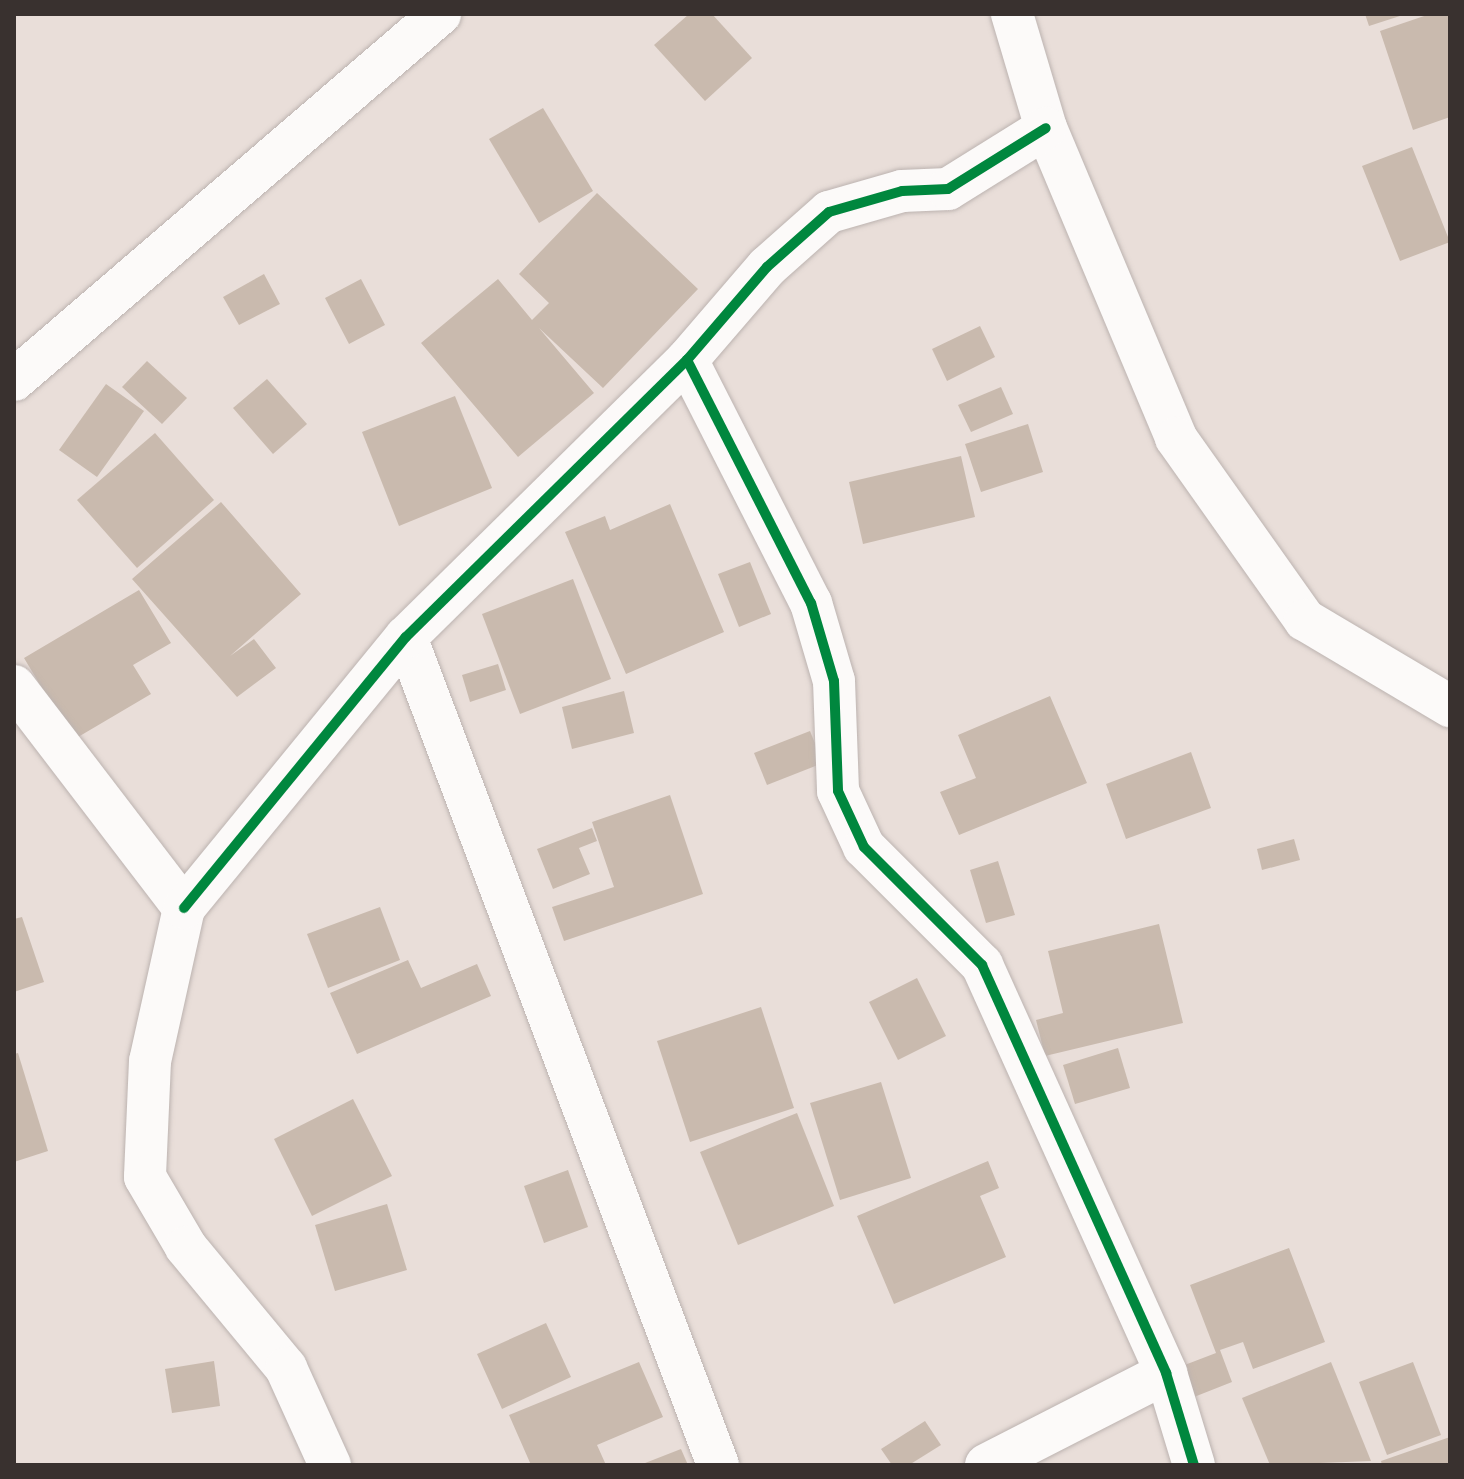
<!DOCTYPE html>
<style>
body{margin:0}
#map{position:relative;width:1464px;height:1479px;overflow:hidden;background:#e9ded9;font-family:Mulish,sans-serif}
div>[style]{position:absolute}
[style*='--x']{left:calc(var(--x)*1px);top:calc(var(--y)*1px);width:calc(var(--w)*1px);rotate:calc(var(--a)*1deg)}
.building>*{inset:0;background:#c9baae}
.roads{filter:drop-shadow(0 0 2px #bcb3b0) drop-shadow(0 0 2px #bcb3b0)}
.street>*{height:42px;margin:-21px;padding:0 21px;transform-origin:21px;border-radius:21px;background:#fcfaf9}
.cycleway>*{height:10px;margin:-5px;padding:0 5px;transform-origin:5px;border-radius:5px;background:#00873e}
span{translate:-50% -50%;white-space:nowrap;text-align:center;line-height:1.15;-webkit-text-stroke:6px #fce7e0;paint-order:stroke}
.frame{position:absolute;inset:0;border:16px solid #39312f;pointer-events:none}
</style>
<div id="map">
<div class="building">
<i style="clip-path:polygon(689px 14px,712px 14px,752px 58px,705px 101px,654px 45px)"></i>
<i style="clip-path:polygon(1365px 14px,1403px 14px,1403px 15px,1369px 26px)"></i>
<i style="clip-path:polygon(1430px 14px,1450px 14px,1450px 117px,1413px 130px,1380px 31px)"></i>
<i style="clip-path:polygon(543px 108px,593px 191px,539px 223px,489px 139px)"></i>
<i style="clip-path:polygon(1412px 147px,1450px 242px,1400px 261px,1362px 166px)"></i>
<i style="clip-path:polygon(597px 193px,698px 289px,603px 388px,539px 328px,594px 393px,518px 457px,421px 343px,498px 279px,532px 320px,549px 303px,519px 274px)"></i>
<i style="clip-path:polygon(264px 274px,280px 304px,239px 325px,223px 297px)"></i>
<i style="clip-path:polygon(361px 279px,385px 325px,349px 344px,325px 298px)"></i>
<i style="clip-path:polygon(980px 326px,995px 357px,947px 381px,932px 349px)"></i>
<i style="clip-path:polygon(147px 361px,187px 398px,162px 424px,122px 387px)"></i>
<i style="clip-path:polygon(267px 379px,307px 424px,273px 454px,233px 408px)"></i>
<i style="clip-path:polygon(106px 384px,144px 411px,97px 477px,59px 450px)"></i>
<i style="clip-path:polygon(1001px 387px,1013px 414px,971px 432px,958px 405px)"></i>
<i style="clip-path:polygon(455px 396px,492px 488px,399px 526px,362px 432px)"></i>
<i style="clip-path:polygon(1028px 424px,1043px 472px,981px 492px,965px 444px)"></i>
<i style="clip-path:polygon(155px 433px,214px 500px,137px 568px,77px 500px)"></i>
<i style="clip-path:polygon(961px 456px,975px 517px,863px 544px,849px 482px)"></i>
<i style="clip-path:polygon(221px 502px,301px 594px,230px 656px,254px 639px,276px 668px,237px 697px,132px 579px)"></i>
<i style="clip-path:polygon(670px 504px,724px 632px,626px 674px,565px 532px,605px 516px,610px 530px)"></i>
<i style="clip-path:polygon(750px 562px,771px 614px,739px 627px,718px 574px)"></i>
<i style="clip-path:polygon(573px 579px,611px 679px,520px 714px,482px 614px)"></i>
<i style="clip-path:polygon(139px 590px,171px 643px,133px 665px,151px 694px,73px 740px,24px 658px)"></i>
<i style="clip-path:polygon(498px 664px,506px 690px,470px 702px,462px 675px)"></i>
<i style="clip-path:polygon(624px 691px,634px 733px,572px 749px,562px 707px)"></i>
<i style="clip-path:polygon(1050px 696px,1087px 783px,959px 835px,940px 792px,976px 778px,958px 735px)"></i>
<i style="clip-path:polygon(810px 731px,823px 763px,767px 785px,754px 753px)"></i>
<i style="clip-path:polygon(1191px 752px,1211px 808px,1126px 839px,1106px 784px)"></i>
<i style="clip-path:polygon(670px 795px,703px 894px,564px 941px,552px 907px,614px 887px,592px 822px)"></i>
<i style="clip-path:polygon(592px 828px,597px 841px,579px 848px,590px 874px,553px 889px,537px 849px)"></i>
<i style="clip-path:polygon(1294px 839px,1300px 860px,1262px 870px,1257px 849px)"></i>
<i style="clip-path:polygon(998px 861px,1015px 915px,986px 923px,970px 870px)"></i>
<i style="clip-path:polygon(380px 907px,400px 960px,328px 988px,307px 934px)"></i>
<i style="clip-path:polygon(22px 917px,44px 982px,14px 992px,14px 919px)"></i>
<i style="clip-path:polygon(1159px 924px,1183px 1023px,1045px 1056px,1036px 1020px,1063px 1013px,1048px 951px)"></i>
<i style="clip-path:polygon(408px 960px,421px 988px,477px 964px,491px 996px,357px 1054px,330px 993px)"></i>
<i style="clip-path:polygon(917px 978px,946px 1036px,898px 1060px,869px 1002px)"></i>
<i style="clip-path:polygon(761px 1007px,794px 1108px,690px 1142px,657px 1041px)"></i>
<i style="clip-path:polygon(1118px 1048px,1130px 1088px,1075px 1104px,1063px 1065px)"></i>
<i style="clip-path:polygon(18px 1053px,48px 1151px,14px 1162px,14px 1054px)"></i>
<i style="clip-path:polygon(881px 1082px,911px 1178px,840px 1200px,810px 1103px)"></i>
<i style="clip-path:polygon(353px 1099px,392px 1176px,312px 1216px,274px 1139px)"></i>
<i style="clip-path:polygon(797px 1113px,834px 1206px,738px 1245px,700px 1152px)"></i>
<i style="clip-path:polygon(988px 1161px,999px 1188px,980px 1196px,1006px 1257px,894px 1304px,857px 1216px)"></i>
<i style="clip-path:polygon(568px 1170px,588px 1227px,544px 1243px,524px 1186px)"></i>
<i style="clip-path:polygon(387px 1204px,407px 1270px,335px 1291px,315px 1225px)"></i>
<i style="clip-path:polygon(1289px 1248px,1325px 1342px,1253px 1369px,1243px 1342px,1220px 1350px,1232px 1382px,1194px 1397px,1182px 1366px,1216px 1353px,1190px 1285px)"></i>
<i style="clip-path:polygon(546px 1323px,571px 1377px,502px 1409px,477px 1354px)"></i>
<i style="clip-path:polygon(214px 1361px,220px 1406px,172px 1413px,165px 1369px)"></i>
<i style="clip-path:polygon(639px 1362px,663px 1417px,597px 1445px,606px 1465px,531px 1465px,509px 1415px)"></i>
<i style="clip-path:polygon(1331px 1362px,1371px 1461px,1270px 1465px,1242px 1398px)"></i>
<i style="clip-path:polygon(1413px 1362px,1441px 1435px,1387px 1455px,1359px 1382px)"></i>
<i style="clip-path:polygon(925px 1421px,941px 1445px,909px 1465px,892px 1465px,881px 1449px)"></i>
<i style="clip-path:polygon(1450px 1437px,1450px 1465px,1382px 1465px,1381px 1461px)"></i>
<i style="clip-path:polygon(681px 1449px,688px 1465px,640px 1465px)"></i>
</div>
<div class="roads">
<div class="street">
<i style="--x:1012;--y:14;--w:119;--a:73.4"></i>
<i style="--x:1046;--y:128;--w:336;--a:67.2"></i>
<i style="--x:1176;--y:438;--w:223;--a:54.7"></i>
<i style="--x:1305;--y:620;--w:169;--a:30.7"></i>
<i style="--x:687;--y:360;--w:273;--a:63"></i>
<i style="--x:811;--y:603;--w:81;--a:73.6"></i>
<i style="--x:834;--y:681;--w:110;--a:87.9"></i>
<i style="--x:838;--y:791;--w:62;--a:65.1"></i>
<i style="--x:864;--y:847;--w:167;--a:45"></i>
<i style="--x:982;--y:965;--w:448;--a:65.7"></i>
<i style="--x:1166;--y:1373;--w:96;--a:73.1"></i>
<i style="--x:14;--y:380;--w:562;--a:-40.67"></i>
<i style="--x:406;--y:637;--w:885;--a:69.35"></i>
<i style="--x:14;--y:686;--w:280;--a:52.6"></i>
<i style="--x:184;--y:908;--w:157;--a:102.5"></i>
<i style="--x:150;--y:1061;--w:116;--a:92.5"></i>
<i style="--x:145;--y:1177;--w:81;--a:59.6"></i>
<i style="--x:186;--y:1247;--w:157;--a:50.4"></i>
<i style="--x:286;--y:1368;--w:107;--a:65.6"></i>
<i style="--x:184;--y:908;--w:350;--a:-50.7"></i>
<i style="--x:406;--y:637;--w:395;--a:-44.6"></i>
<i style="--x:687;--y:360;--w:123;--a:-49.3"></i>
<i style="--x:767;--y:267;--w:83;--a:-41.6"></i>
<i style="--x:829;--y:212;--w:76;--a:-16"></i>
<i style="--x:902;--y:191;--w:46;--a:-2.5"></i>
<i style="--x:948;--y:189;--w:115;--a:-31.9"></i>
<i style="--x:986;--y:1465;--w:202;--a:-27.1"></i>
</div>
</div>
<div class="cycleway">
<i style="--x:687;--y:360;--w:273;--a:63"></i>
<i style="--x:811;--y:603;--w:81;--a:73.6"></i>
<i style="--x:834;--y:681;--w:110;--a:87.9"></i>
<i style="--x:838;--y:791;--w:62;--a:65.1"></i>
<i style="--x:864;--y:847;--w:167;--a:45"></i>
<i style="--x:982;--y:965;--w:448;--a:65.7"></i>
<i style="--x:1166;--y:1373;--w:96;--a:73.1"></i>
<i style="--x:184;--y:908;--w:350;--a:-50.7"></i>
<i style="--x:406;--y:637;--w:395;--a:-44.6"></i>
<i style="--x:687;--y:360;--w:123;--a:-49.3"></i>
<i style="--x:767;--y:267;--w:83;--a:-41.6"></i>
<i style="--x:829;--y:212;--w:76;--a:-16"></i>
<i style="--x:902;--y:191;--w:46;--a:-2.5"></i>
<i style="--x:948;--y:189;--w:115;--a:-31.9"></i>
</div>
<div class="frame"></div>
</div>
